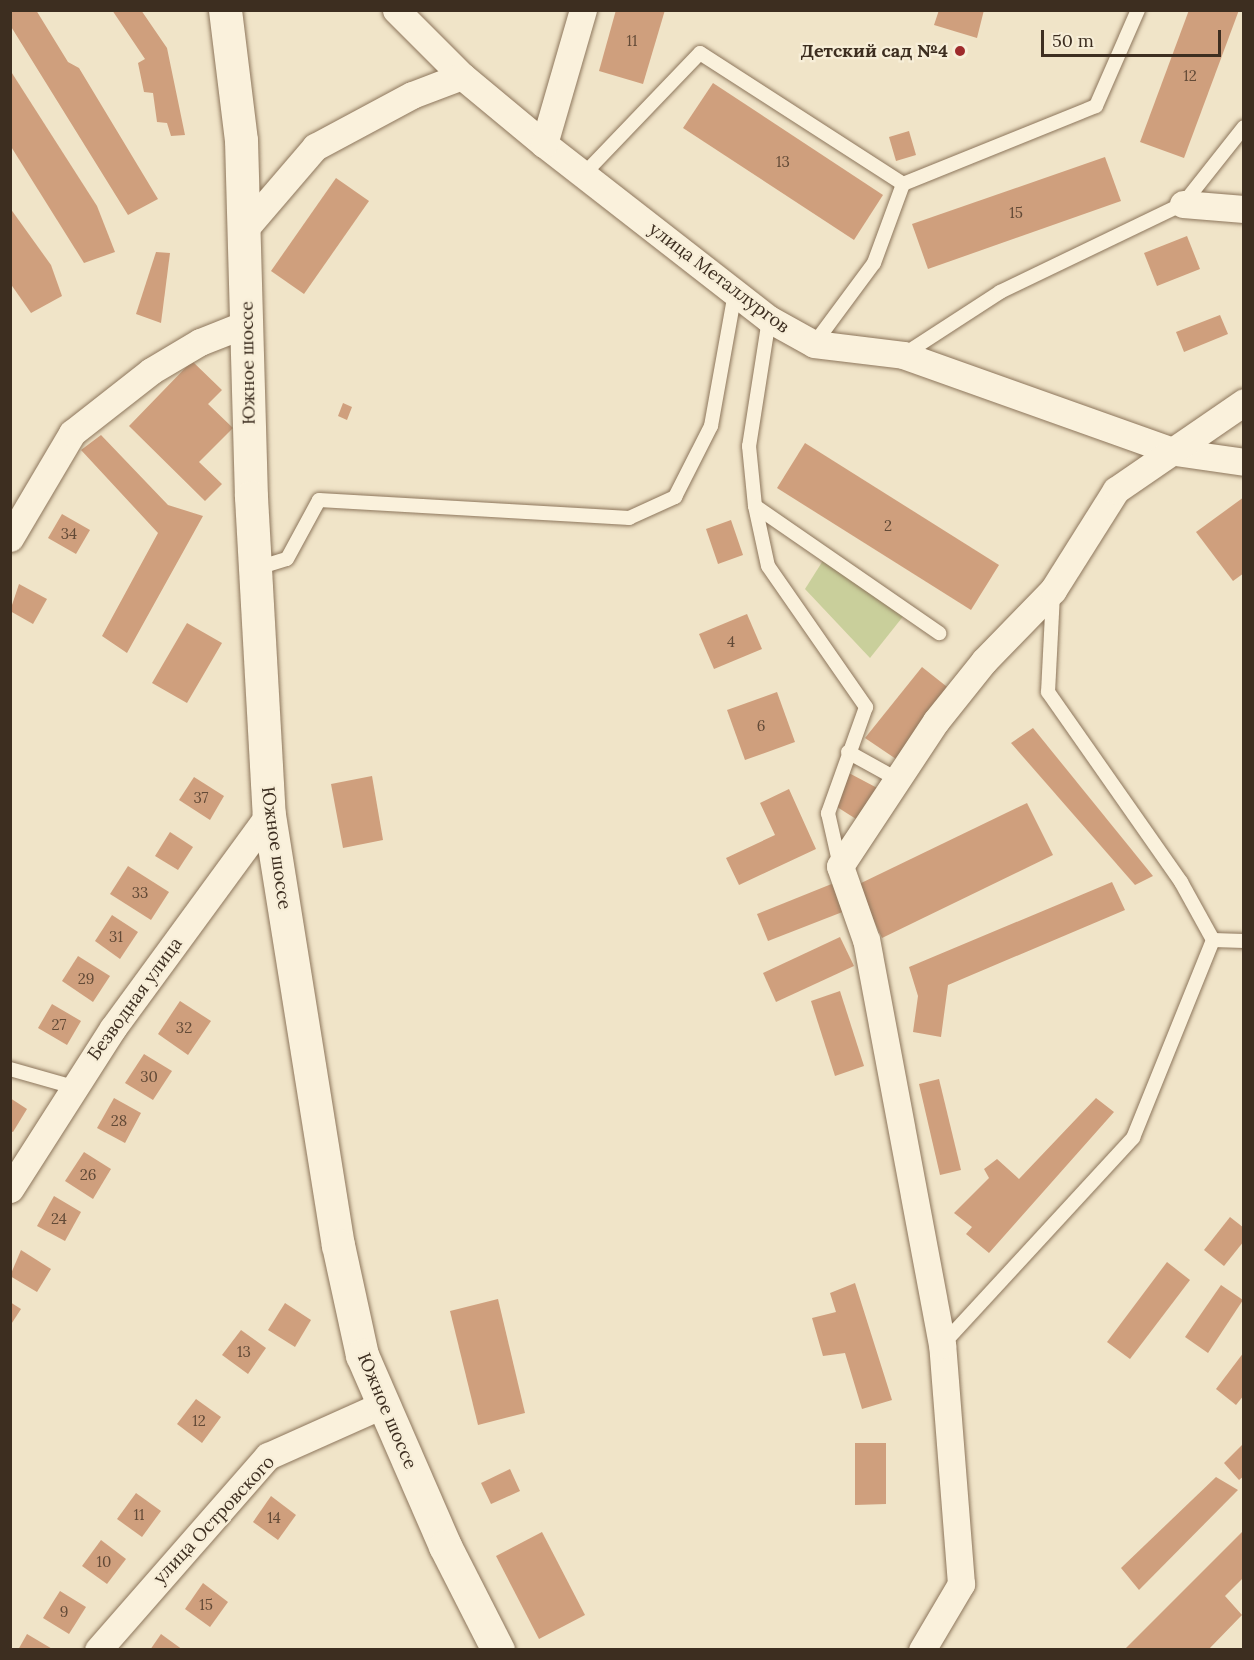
<!DOCTYPE html>
<meta charset="utf-8">
<style>
body{margin:0}
#map{position:relative;width:1254px;height:1660px;overflow:hidden;background:#f0e4c8;font-family:Lora,serif}
div>[style]{position:absolute}
[style*='--x']{left:calc(var(--x)*1px);top:calc(var(--y)*1px);width:calc(var(--w)*1px);rotate:calc(var(--a)*1deg)}
.green>*{inset:0;background:#c9cf9b}
.building>*{inset:0;background:#cf9f7d}
.roads{filter:drop-shadow(0 0 2px #8d765c) drop-shadow(0 0 2px #8d765c)}
.service>*{height:14px;margin:-7px;padding:0 7px;transform-origin:7px;border-radius:7px;background:#faf1dc}
.minor>*{height:27px;margin:-13.5px;padding:0 13.5px;transform-origin:13.5px;border-radius:13.5px;background:#faf1dc}
.tertiary>*{height:33px;margin:-16.5px;padding:0 16.5px;transform-origin:16.5px;border-radius:16.5px;background:#faf1dc}
.dots>*{width:16px;height:16px;translate:-50% -50%;box-sizing:border-box;border:3px solid #f7eed8;border-radius:50%}
span{translate:-50% -50%;white-space:nowrap;text-align:center;line-height:1.15;-webkit-text-stroke:4.5px #f7eed8;paint-order:stroke}
.number-label{font-size:15px;color:#624a37}
.number-label span{-webkit-text-stroke-width:0}
.poi-label{font-size:18px;color:#3d2e20;font-weight:700}
.right{translate:-100% -50%;text-align:right}
.street-label{font-size:18px;color:#3d2e20}
.frame{position:absolute;inset:0;border:12px solid #3d2e20;pointer-events:none}
.scale{position:absolute;left:1041px;top:30px;width:180px;height:27px;box-sizing:border-box;border:3px solid #3d2e20;border-top:0;padding-left:8px;font-size:18px;line-height:21px;white-space:nowrap;color:#3d2e20;-webkit-text-stroke:4px #f7eed8;paint-order:stroke}
</style>
<div id="map">
<div class="green">
<i style="clip-path:polygon(824px 559px,905px 614px,870px 658px,805px 589px)"></i>
</div>
<div class="building">
<i style="clip-path:polygon(10px 10px,36px 10px,68px 62px,79px 68px,158px 199px,128px 215px,10px 25px)"></i>
<i style="clip-path:polygon(112px 10px,141px 10px,167px 48px,185px 135px,171px 136px,167px 123px,157px 122px,153px 93px,144px 92px,138px 63px,145px 59px)"></i>
<i style="clip-path:polygon(616px 10px,665px 10px,643px 84px,599px 71px)"></i>
<i style="clip-path:polygon(939px 10px,984px 10px,977px 38px,934px 25px)"></i>
<i style="clip-path:polygon(1189px 10px,1239px 10px,1184px 158px,1140px 142px)"></i>
<i style="clip-path:polygon(10px 70px,97px 206px,115px 252px,84px 263px,10px 145px)"></i>
<i style="clip-path:polygon(713px 83px,883px 195px,854px 240px,683px 128px)"></i>
<i style="clip-path:polygon(909px 131px,916px 155px,896px 161px,889px 137px)"></i>
<i style="clip-path:polygon(1105px 157px,1121px 201px,928px 269px,912px 224px)"></i>
<i style="clip-path:polygon(336px 178px,369px 201px,304px 294px,271px 271px)"></i>
<i style="clip-path:polygon(10px 208px,51px 265px,62px 296px,31px 313px,10px 283px)"></i>
<i style="clip-path:polygon(1187px 236px,1200px 269px,1157px 286px,1144px 253px)"></i>
<i style="clip-path:polygon(156px 252px,170px 253px,161px 323px,136px 314px)"></i>
<i style="clip-path:polygon(1220px 315px,1228px 334px,1184px 352px,1176px 332px)"></i>
<i style="clip-path:polygon(192px 361px,222px 390px,208px 404px,233px 428px,199px 462px,222px 484px,205px 501px,129px 426px)"></i>
<i style="clip-path:polygon(343px 403px,352px 407px,347px 420px,338px 416px)"></i>
<i style="clip-path:polygon(101px 435px,168px 505px,203px 516px,127px 653px,102px 636px,158px 533px,81px 450px)"></i>
<i style="clip-path:polygon(805px 443px,999px 565px,971px 610px,777px 488px)"></i>
<i style="clip-path:polygon(1244px 497px,1244px 573px,1233px 581px,1196px 532px)"></i>
<i style="clip-path:polygon(62px 514px,90px 530px,76px 554px,48px 538px)"></i>
<i style="clip-path:polygon(731px 520px,743px 555px,718px 564px,706px 529px)"></i>
<i style="clip-path:polygon(19px 584px,47px 599px,33px 624px,10px 611px)"></i>
<i style="clip-path:polygon(747px 614px,762px 649px,714px 669px,699px 634px)"></i>
<i style="clip-path:polygon(187px 623px,222px 643px,187px 703px,152px 683px)"></i>
<i style="clip-path:polygon(922px 667px,951px 690px,896px 759px,865px 738px)"></i>
<i style="clip-path:polygon(777px 692px,795px 742px,745px 760px,727px 710px)"></i>
<i style="clip-path:polygon(1033px 728px,1153px 876px,1135px 885px,1011px 743px)"></i>
<i style="clip-path:polygon(847px 772px,881px 790px,856px 819px,834px 805px)"></i>
<i style="clip-path:polygon(372px 776px,383px 840px,343px 848px,331px 784px)"></i>
<i style="clip-path:polygon(194px 777px,224px 796px,210px 820px,179px 800px)"></i>
<i style="clip-path:polygon(789px 789px,816px 849px,739px 885px,726px 858px,775px 835px,760px 803px)"></i>
<i style="clip-path:polygon(1027px 803px,1053px 855px,882px 938px,857px 885px)"></i>
<i style="clip-path:polygon(170px 832px,193px 847px,178px 870px,155px 856px)"></i>
<i style="clip-path:polygon(128px 866px,169px 892px,151px 920px,110px 894px)"></i>
<i style="clip-path:polygon(1112px 882px,1125px 910px,948px 985px,941px 1037px,913px 1032px,918px 996px,909px 967px)"></i>
<i style="clip-path:polygon(834px 883px,845px 911px,768px 941px,757px 914px)"></i>
<i style="clip-path:polygon(112px 915px,138px 932px,120px 959px,95px 941px)"></i>
<i style="clip-path:polygon(840px 937px,854px 966px,776px 1002px,763px 973px)"></i>
<i style="clip-path:polygon(78px 956px,110px 976px,93px 1002px,62px 981px)"></i>
<i style="clip-path:polygon(840px 991px,864px 1066px,835px 1076px,811px 1001px)"></i>
<i style="clip-path:polygon(180px 1001px,211px 1021px,188px 1055px,158px 1034px)"></i>
<i style="clip-path:polygon(52px 1004px,81px 1021px,67px 1045px,38px 1028px)"></i>
<i style="clip-path:polygon(144px 1054px,172px 1071px,153px 1100px,125px 1083px)"></i>
<i style="clip-path:polygon(939px 1079px,961px 1170px,940px 1175px,919px 1084px)"></i>
<i style="clip-path:polygon(10px 1098px,27px 1109px,13px 1132px,10px 1131px)"></i>
<i style="clip-path:polygon(114px 1098px,141px 1113px,125px 1143px,97px 1128px)"></i>
<i style="clip-path:polygon(1096px 1098px,1114px 1112px,989px 1253px,966px 1234px,972px 1227px,954px 1213px,989px 1178px,984px 1169px,997px 1159px,1019px 1179px)"></i>
<i style="clip-path:polygon(84px 1152px,111px 1169px,93px 1199px,65px 1181px)"></i>
<i style="clip-path:polygon(54px 1196px,81px 1212px,65px 1241px,37px 1226px)"></i>
<i style="clip-path:polygon(1230px 1217px,1244px 1228px,1244px 1241px,1224px 1266px,1204px 1250px)"></i>
<i style="clip-path:polygon(21px 1250px,51px 1269px,37px 1292px,10px 1276px)"></i>
<i style="clip-path:polygon(1167px 1262px,1190px 1280px,1130px 1359px,1107px 1342px)"></i>
<i style="clip-path:polygon(855px 1283px,892px 1400px,862px 1409px,845px 1353px,823px 1356px,812px 1318px,836px 1312px,830px 1293px)"></i>
<i style="clip-path:polygon(1221px 1285px,1243px 1300px,1208px 1353px,1185px 1337px)"></i>
<i style="clip-path:polygon(498px 1299px,525px 1413px,478px 1425px,450px 1311px)"></i>
<i style="clip-path:polygon(10px 1302px,21px 1309px,10px 1326px)"></i>
<i style="clip-path:polygon(285px 1303px,311px 1320px,295px 1347px,268px 1330px)"></i>
<i style="clip-path:polygon(241px 1330px,266px 1348px,248px 1374px,222px 1355px)"></i>
<i style="clip-path:polygon(1244px 1352px,1244px 1395px,1236px 1405px,1216px 1389px)"></i>
<i style="clip-path:polygon(196px 1399px,221px 1417px,202px 1443px,177px 1424px)"></i>
<i style="clip-path:polygon(855px 1443px,886px 1443px,886px 1504px,855px 1505px)"></i>
<i style="clip-path:polygon(1244px 1443px,1244px 1476px,1239px 1480px,1224px 1463px)"></i>
<i style="clip-path:polygon(510px 1469px,520px 1491px,491px 1504px,481px 1483px)"></i>
<i style="clip-path:polygon(1216px 1477px,1238px 1490px,1139px 1590px,1121px 1568px)"></i>
<i style="clip-path:polygon(136px 1493px,161px 1511px,142px 1537px,117px 1519px)"></i>
<i style="clip-path:polygon(271px 1496px,296px 1515px,278px 1540px,253px 1522px)"></i>
<i style="clip-path:polygon(1244px 1530px,1244px 1577px,1225px 1596px,1242px 1615px,1208px 1650px,1124px 1650px)"></i>
<i style="clip-path:polygon(542px 1532px,585px 1615px,539px 1639px,496px 1556px)"></i>
<i style="clip-path:polygon(101px 1540px,126px 1559px,107px 1584px,82px 1566px)"></i>
<i style="clip-path:polygon(203px 1583px,228px 1602px,210px 1627px,185px 1609px)"></i>
<i style="clip-path:polygon(60px 1591px,86px 1607px,69px 1634px,43px 1618px)"></i>
<i style="clip-path:polygon(27px 1634px,54px 1650px,18px 1650px)"></i>
<i style="clip-path:polygon(161px 1634px,183px 1650px,150px 1650px)"></i>
</div>
<div class="roads">
<div class="service">
<i style="--x:583;--y:175;--w:169;--a:-46.2"></i>
<i style="--x:700;--y:53;--w:242;--a:32.8"></i>
<i style="--x:903;--y:184;--w:208;--a:-22"></i>
<i style="--x:1096;--y:106;--w:105;--a:-66.4"></i>
<i style="--x:769;--y:319;--w:129;--a:98.9"></i>
<i style="--x:749;--y:446;--w:60;--a:84.3"></i>
<i style="--x:755;--y:506;--w:224;--a:34.6"></i>
<i style="--x:814;--y:344;--w:101;--a:-53.5"></i>
<i style="--x:874;--y:263;--w:84;--a:-69.8"></i>
<i style="--x:903;--y:355;--w:116;--a:-33"></i>
<i style="--x:1000;--y:292;--w:203;--a:-25.7"></i>
<i style="--x:1183;--y:204;--w:98;--a:-51.6"></i>
<i style="--x:755;--y:506;--w:61;--a:77.8"></i>
<i style="--x:768;--y:566;--w:172;--a:55.2"></i>
<i style="--x:866;--y:707;--w:113;--a:109.7"></i>
<i style="--x:828;--y:813;--w:54;--a:77.2"></i>
<i style="--x:254;--y:569;--w:34;--a:-17"></i>
<i style="--x:287;--y:559;--w:67;--a:-61.5"></i>
<i style="--x:319;--y:500;--w:311;--a:3.3"></i>
<i style="--x:629;--y:518;--w:51;--a:-24.5"></i>
<i style="--x:675;--y:497;--w:80;--a:-63.1"></i>
<i style="--x:711;--y:426;--w:135;--a:-79.8"></i>
<i style="--x:1053;--y:594;--w:98;--a:92.9"></i>
<i style="--x:1048;--y:692;--w:232;--a:55"></i>
<i style="--x:1181;--y:882;--w:66;--a:61.1"></i>
<i style="--x:848;--y:752;--w:56;--a:28.9"></i>
<i style="--x:10;--y:1069;--w:66;--a:15.9"></i>
<i style="--x:942;--y:1345;--w:282;--a:-47.3"></i>
<i style="--x:1133;--y:1138;--w:214;--a:-68"></i>
<i style="--x:1213;--y:940;--w:31;--a:2"></i>
</div>
<div class="minor">
<i style="--x:396;--y:10;--w:93;--a:45"></i>
<i style="--x:462;--y:76;--w:107;--a:39.7"></i>
<i style="--x:544;--y:144;--w:285;--a:37.9"></i>
<i style="--x:769;--y:319;--w:51;--a:29.1"></i>
<i style="--x:814;--y:344;--w:90;--a:7"></i>
<i style="--x:903;--y:355;--w:289;--a:19.6"></i>
<i style="--x:1175;--y:452;--w:70;--a:8.2"></i>
<i style="--x:544;--y:144;--w:140;--a:-73.8"></i>
<i style="--x:1183;--y:204;--w:61;--a:4.7"></i>
<i style="--x:243;--y:231;--w:111;--a:-49.4"></i>
<i style="--x:315;--y:147;--w:110;--a:-28.2"></i>
<i style="--x:412;--y:95;--w:53;--a:-20.8"></i>
<i style="--x:10;--y:538;--w:122;--a:-59.4"></i>
<i style="--x:72;--y:433;--w:100;--a:-38.1"></i>
<i style="--x:151;--y:371;--w:57;--a:-30.6"></i>
<i style="--x:200;--y:342;--w:52;--a:-21.6"></i>
<i style="--x:10;--y:1189;--w:191;--a:-57.4"></i>
<i style="--x:113;--y:1028;--w:264;--a:-53.8"></i>
<i style="--x:98;--y:1650;--w:258;--a:-48.8"></i>
<i style="--x:268;--y:1456;--w:127;--a:-24.1"></i>
<i style="--x:922;--y:1650;--w:77;--a:-59.4"></i>
<i style="--x:961;--y:1584;--w:240;--a:-94.5"></i>
<i style="--x:942;--y:1345;--w:412;--a:-100.6"></i>
<i style="--x:866;--y:940;--w:78;--a:-109.4"></i>
<i style="--x:840;--y:866;--w:174;--a:-56.5"></i>
<i style="--x:936;--y:721;--w:77;--a:-51.3"></i>
<i style="--x:984;--y:661;--w:99;--a:-45.8"></i>
<i style="--x:1053;--y:590;--w:118;--a:-57.8"></i>
<i style="--x:1116;--y:490;--w:155;--a:-34.5"></i>
</div>
<div class="tertiary">
<i style="--x:225;--y:10;--w:131;--a:83"></i>
<i style="--x:241;--y:140;--w:357;--a:88.4"></i>
<i style="--x:251;--y:497;--w:319;--a:86.8"></i>
<i style="--x:269;--y:815;--w:436;--a:80.9"></i>
<i style="--x:338;--y:1245;--w:113;--a:77.7"></i>
<i style="--x:362;--y:1355;--w:208;--a:66.5"></i>
<i style="--x:445;--y:1546;--w:117;--a:63"></i>
</div>
</div>
<div class="dots">
<i style="left:960px;top:51px;background:#9e2a2b"></i>
</div>
<div class="number-label">
<span style="left:632px;top:41px">11</span>
<span style="left:1190px;top:76px">12</span>
<span style="left:783px;top:162px">13</span>
<span style="left:1016px;top:213px">15</span>
<span style="left:888px;top:526px">2</span>
<span style="left:69px;top:534px">34</span>
<span style="left:731px;top:642px">4</span>
<span style="left:761px;top:726px">6</span>
<span style="left:201px;top:798px">37</span>
<span style="left:140px;top:893px">33</span>
<span style="left:116px;top:937px">31</span>
<span style="left:86px;top:979px">29</span>
<span style="left:59px;top:1025px">27</span>
<span style="left:184px;top:1028px">32</span>
<span style="left:149px;top:1077px">30</span>
<span style="left:119px;top:1121px">28</span>
<span style="left:88px;top:1175px">26</span>
<span style="left:59px;top:1219px">24</span>
<span style="left:244px;top:1352px">13</span>
<span style="left:199px;top:1421px">12</span>
<span style="left:139px;top:1515px">11</span>
<span style="left:274px;top:1518px">14</span>
<span style="left:104px;top:1562px">10</span>
<span style="left:206px;top:1605px">15</span>
<span style="left:64px;top:1612px">9</span>
</div>
<div class="poi-label">
<span class="right" style="left:948px;top:51px">Детский сад №4</span>
</div>
<div class="street-label">
<span style="left:719px;top:278px;rotate:37deg">улица Металлургов</span>
<span style="left:248px;top:363px;rotate:-91deg">Южное шоссе</span>
<span style="left:276px;top:848px;rotate:82deg">Южное шоссе</span>
<span style="left:135px;top:999px;rotate:-54deg">Безводная улица</span>
<span style="left:387px;top:1411px;rotate:67deg">Южное шоссе</span>
<span style="left:214px;top:1520px;rotate:-47deg">улица Островского</span>
</div>
<div class="frame"></div>
<div class="scale">50 m</div>
</div>
